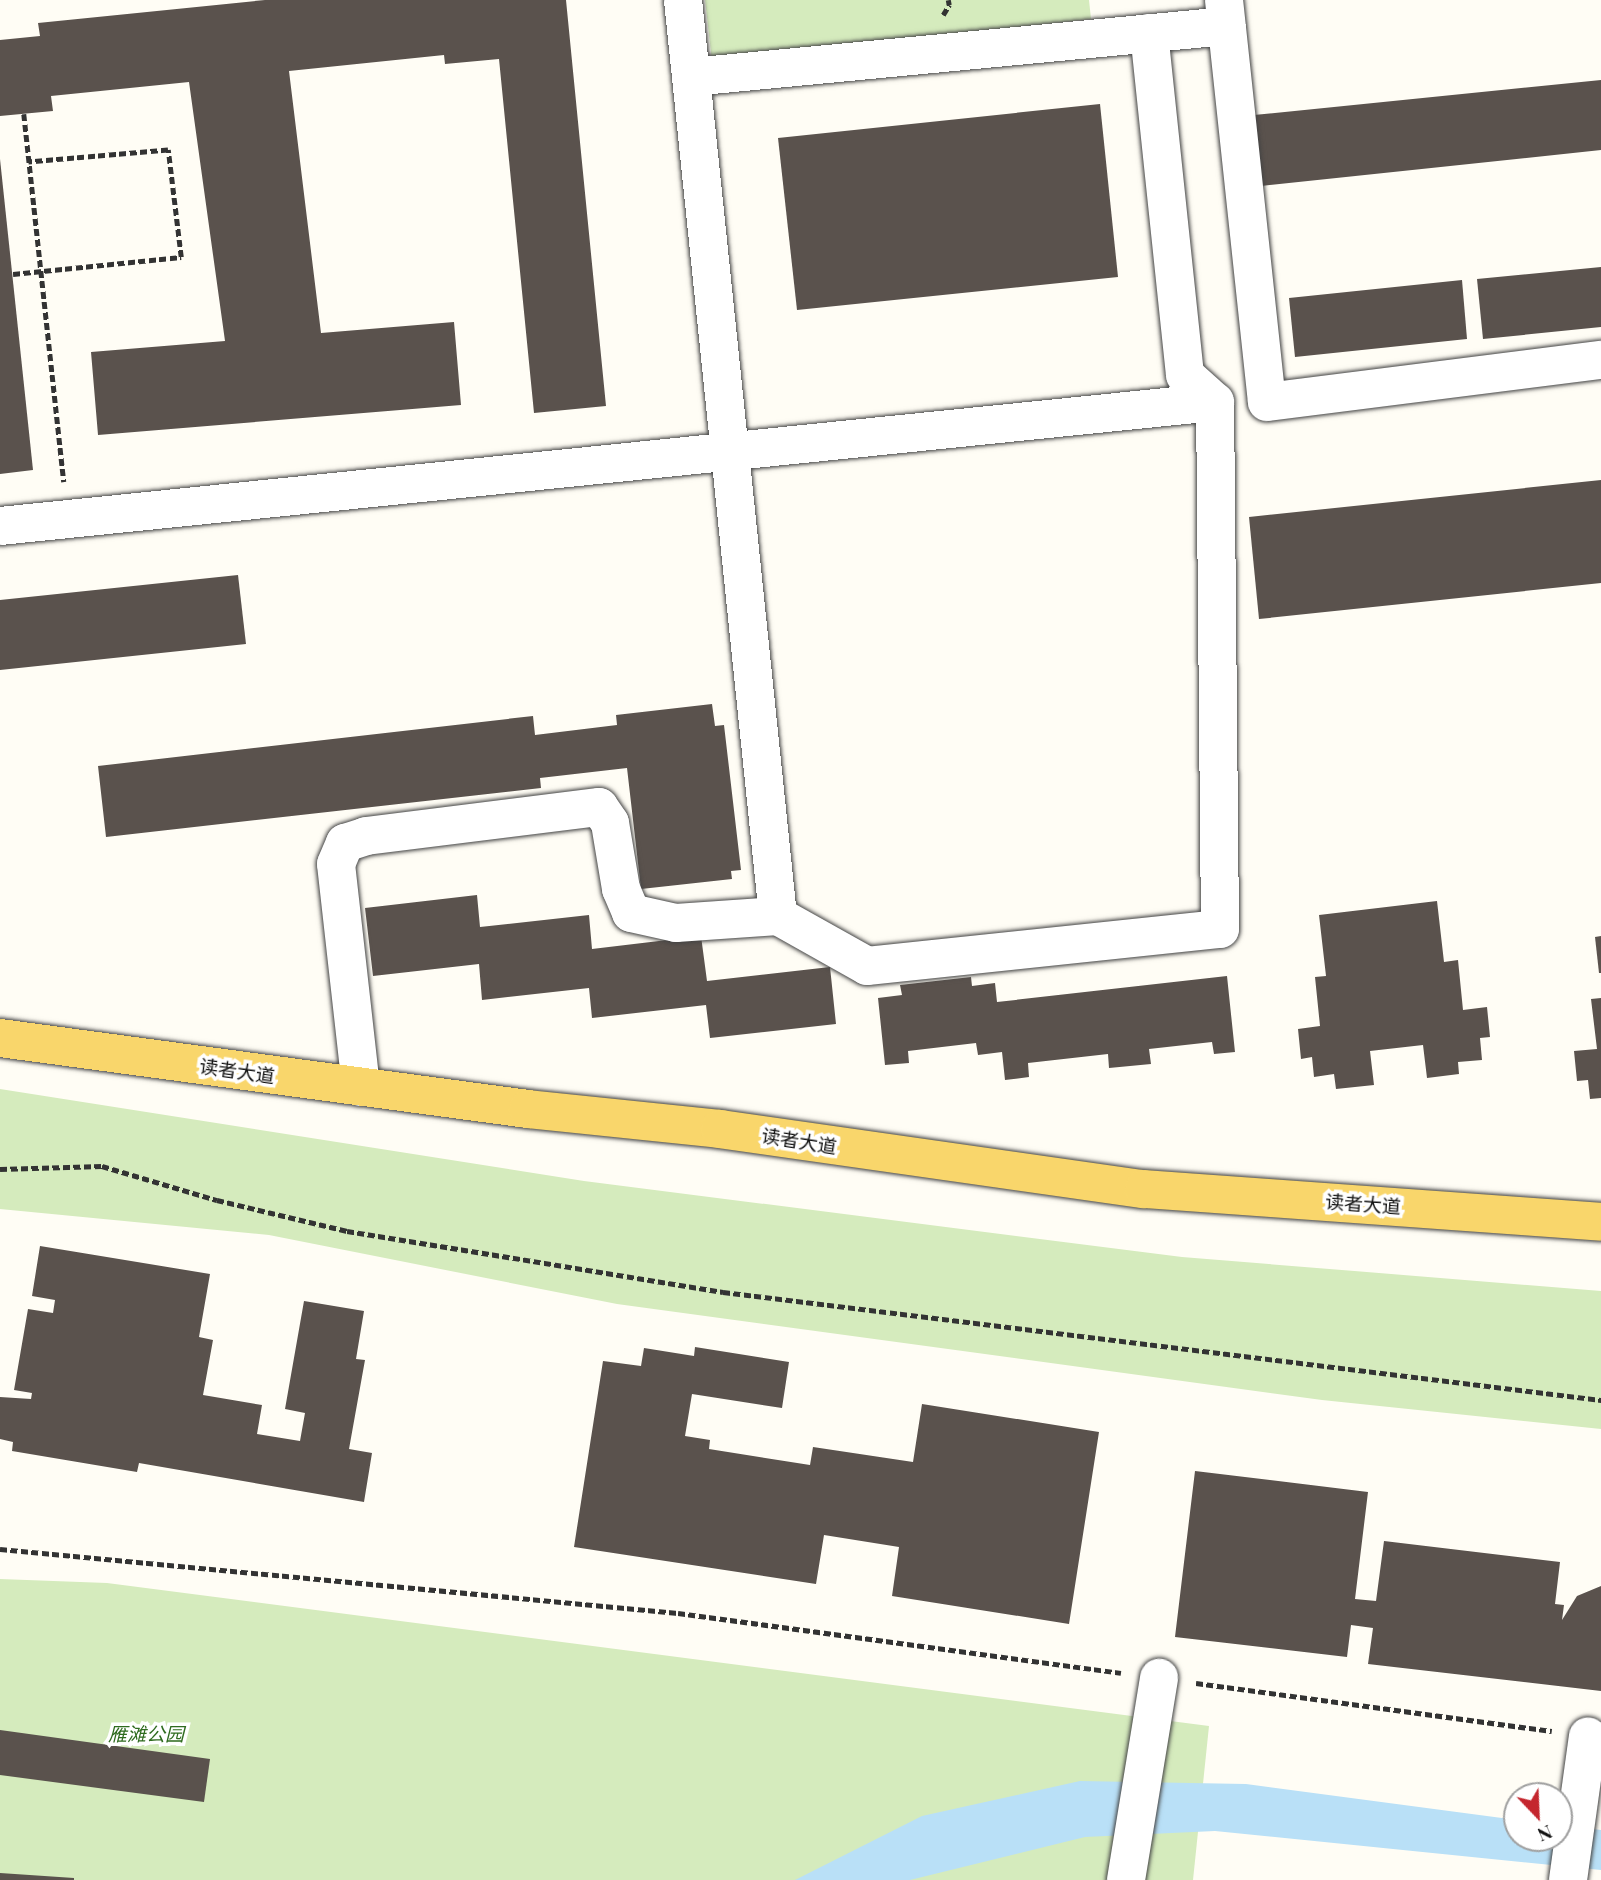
<!DOCTYPE html>
<meta charset="utf-8">
<style>
body{margin:0}
#map{position:relative;width:1601px;height:1880px;overflow:hidden;background:#fffdf5;font-family:"Playfair Display","Noto Sans SC",serif}
div>[style]{position:absolute}
[style*='--x']{left:calc(var(--x)*1px);top:calc(var(--y)*1px);width:calc(var(--w)*1px);rotate:calc(var(--a)*1deg)}
.green>*{inset:0;background:#d5ebbd}
.water>*{inset:0;background:#b9e0f7}
.building>*{inset:0;background:#5a524d}
.path>*{height:4.5px;margin-top:-2.25px;transform-origin:0;background:repeating-linear-gradient(90deg,#333 0 7px,transparent 0 10.5px)}
.roads{filter:drop-shadow(0 0 2px #444) drop-shadow(0 0 2px #444)}
.minor>*{height:38px;margin:-19px;padding:0 19px;transform-origin:19px;border-radius:19px;background:#fff}
.major>*{height:38px;margin:-19px;padding:0 19px;transform-origin:19px;border-radius:19px;background:#f9d66b}
span{translate:-50% -50%;white-space:nowrap;text-align:center;line-height:1.15;-webkit-text-stroke:7px #fff;paint-order:stroke}
.street-label{font-size:19px;color:#111}
.park-label{font-size:19px;color:#2f6b1f;font-style:italic}
.north{position:absolute;left:1503px;top:1782px;width:70px;height:70px;box-sizing:border-box;background:#fff;border:2px solid #a0a0a0;border-radius:50%;rotate:157deg;font-size:19px;font-weight:700;line-height:28px;text-align:center;color:#111}
.north::after{content:'';display:block;margin:auto;width:24px;height:32px;background:#c4262e;clip-path:polygon(50% 0,100% 100%,50% 72%,0 100%)}
</style>
<div id="map">
<div class="green">
<i style="clip-path:polygon(705px 0,1089px 0,1091px 19px,712px 61px)"></i>
<i style="clip-path:polygon(0 1089px,584px 1181px,1182px 1257px,1601px 1291px,1601px 1429px,1322px 1400px,617px 1304px,269px 1235px,0 1209px)"></i>
<i style="clip-path:polygon(0 1579px,107px 1583px,1209px 1726px,1193px 1880px,0 1880px)"></i>
</div>
<div class="water">
<i style="clip-path:polygon(1080px 1781px,1246px 1784px,1517px 1820px,1517px 1838px,1559px 1838px,1559px 1825px,1601px 1830px,1601px 1870px,1215px 1831px,1085px 1837px,910px 1880px,795px 1880px,922px 1816px)"></i>
</div>
<div class="building">
<i style="clip-path:polygon(265px 0,566px 0,606px 406px,534px 413px,499px 59px,445px 64px,444px 55px,289px 71px,321px 333px,454px 322px,461px 405px,98px 435px,91px 352px,225px 341px,189px 82px,51px 96px,53px 111px,0 116px,0 40px,40px 36px,38px 23px)"></i>
<i style="clip-path:polygon(1601px 80px,1601px 150px,1261px 186px,1254px 115px)"></i>
<i style="clip-path:polygon(1100px 104px,1118px 277px,797px 310px,778px 138px)"></i>
<i style="clip-path:polygon(0 159px,33px 470px,0 474px)"></i>
<i style="clip-path:polygon(1601px 267px,1601px 327px,1483px 339px,1477px 279px)"></i>
<i style="clip-path:polygon(1462px 280px,1467px 339px,1295px 357px,1289px 298px)"></i>
<i style="clip-path:polygon(1601px 480px,1601px 583px,1259px 619px,1249px 517px)"></i>
<i style="clip-path:polygon(238px 575px,246px 644px,0 670px,0 600px)"></i>
<i style="clip-path:polygon(712px 704px,715px 726px,724px 725px,741px 870px,731px 871px,732px 879px,641px 889px,627px 768px,540px 778px,541px 788px,106px 837px,98px 766px,533px 716px,535px 735px,617px 725px,616px 715px)"></i>
<i style="clip-path:polygon(477px 895px,480px 927px,589px 915px,592px 949px,701px 936px,707px 981px,830px 967px,836px 1024px,710px 1038px,706px 1005px,592px 1018px,589px 988px,482px 1000px,479px 964px,373px 976px,365px 908px)"></i>
<i style="clip-path:polygon(1437px 901px,1444px 962px,1458px 960px,1463px 1010px,1487px 1007px,1490px 1037px,1480px 1038px,1482px 1060px,1458px 1062px,1459px 1074px,1427px 1078px,1423px 1045px,1370px 1051px,1374px 1085px,1336px 1089px,1334px 1074px,1314px 1077px,1312px 1057px,1301px 1059px,1298px 1029px,1320px 1026px,1315px 977px,1326px 976px,1319px 915px)"></i>
<i style="clip-path:polygon(1601px 936px,1601px 973px,1599px 973px,1595px 937px)"></i>
<i style="clip-path:polygon(1227px 976px,1235px 1052px,1214px 1054px,1212px 1042px,1149px 1049px,1151px 1064px,1109px 1068px,1108px 1054px,1028px 1063px,1029px 1077px,1005px 1080px,1002px 1052px,978px 1055px,976px 1043px,908px 1051px,909px 1063px,885px 1065px,878px 998px,902px 995px,900px 985px,971px 977px,972px 986px,995px 983px,997px 1002px)"></i>
<i style="clip-path:polygon(1601px 998px,1601px 1098px,1590px 1099px,1588px 1080px,1577px 1081px,1574px 1051px,1597px 1049px,1591px 999px)"></i>
<i style="clip-path:polygon(40px 1246px,210px 1274px,199px 1337px,213px 1340px,203px 1395px,262px 1405px,257px 1434px,300px 1441px,305px 1413px,285px 1409px,304px 1301px,364px 1311px,356px 1359px,365px 1360px,349px 1449px,372px 1453px,364px 1502px,139px 1463px,137px 1472px,12px 1451px,13px 1442px,0 1439px,0 1397px,31px 1399px,32px 1393px,14px 1390px,28px 1309px,53px 1313px,55px 1300px,32px 1296px)"></i>
<i style="clip-path:polygon(695px 1347px,789px 1362px,782px 1408px,692px 1394px,685px 1436px,710px 1440px,709px 1449px,810px 1465px,813px 1447px,913px 1462px,922px 1404px,1099px 1432px,1069px 1624px,892px 1596px,899px 1547px,824px 1535px,816px 1584px,574px 1547px,603px 1361px,641px 1366px,644px 1348px,694px 1356px)"></i>
<i style="clip-path:polygon(1195px 1471px,1368px 1492px,1355px 1599px,1376px 1601px,1384px 1541px,1560px 1562px,1555px 1604px,1564px 1605px,1562px 1620px,1577px 1596px,1601px 1586px,1601px 1691px,1368px 1664px,1373px 1628px,1351px 1625px,1347px 1657px,1175px 1637px)"></i>
<i style="clip-path:polygon(0 1730px,210px 1759px,204px 1802px,0 1775px)"></i>
<i style="clip-path:polygon(0 1873px,74px 1878px,74px 1880px,0 1880px)"></i>
</div>
<div class="path">
<i style="--x:943;--y:15;--w:12;--a:-59"></i>
<i style="--x:949;--y:5;--w:5;--a:-101"></i>
<i style="--x:24;--y:114;--w:370;--a:83.8"></i>
<i style="--x:13;--y:274;--w:169;--a:-5.8"></i>
<i style="--x:181;--y:257;--w:108;--a:-96.9"></i>
<i style="--x:168;--y:150;--w:140;--a:175.1"></i>
<i style="--x:0;--y:1169;--w:102;--a:-1.7"></i>
<i style="--x:102;--y:1166;--w:120;--a:16.5"></i>
<i style="--x:217;--y:1200;--w:134;--a:13.4"></i>
<i style="--x:347;--y:1231;--w:381;--a:9.2"></i>
<i style="--x:723;--y:1292;--w:885;--a:7.01"></i>
<i style="--x:0;--y:1549;--w:681;--a:5.39"></i>
<i style="--x:678;--y:1613;--w:447;--a:7.7"></i>
<i style="--x:1196;--y:1683;--w:359;--a:7.7"></i>
</div>
<div class="roads">
<div class="minor">
<i style="--x:683;--y:0;--w:921;--a:84.08"></i>
<i style="--x:778;--y:916;--w:102;--a:29.3"></i>
<i style="--x:867;--y:966;--w:355;--a:-6"></i>
<i style="--x:1220;--y:929;--w:527;--a:-90.54"></i>
<i style="--x:1215;--y:402;--w:40;--a:-138"></i>
<i style="--x:1185;--y:375;--w:344;--a:-96"></i>
<i style="--x:1224;--y:0;--w:404;--a:83.9"></i>
<i style="--x:1267;--y:402;--w:337;--a:-7.2"></i>
<i style="--x:691;--y:77;--w:538;--a:-5.44"></i>
<i style="--x:0;--y:526;--w:1221;--a:-5.83"></i>
<i style="--x:361;--y:1087;--w:224;--a:-96.4"></i>
<i style="--x:336;--y:864;--w:23;--a:-67"></i>
<i style="--x:345;--y:843;--w:22;--a:-18"></i>
<i style="--x:366;--y:836;--w:235;--a:-7.1"></i>
<i style="--x:599;--y:807;--w:19;--a:55"></i>
<i style="--x:610;--y:823;--w:67;--a:80.5"></i>
<i style="--x:621;--y:889;--w:26;--a:67"></i>
<i style="--x:631;--y:913;--w:46;--a:12.5"></i>
<i style="--x:676;--y:923;--w:102;--a:-3.9"></i>
<i style="--x:1126;--y:1880;--w:205;--a:-80.7"></i>
<i style="--x:1568;--y:1880;--w:145;--a:-82.1"></i>
</div>
<div class="major">
<i style="--x:0;--y:1038;--w:533;--a:7.66"></i>
<i style="--x:528;--y:1109;--w:193;--a:5.9"></i>
<i style="--x:720;--y:1129;--w:428;--a:8.1"></i>
<i style="--x:1144;--y:1189;--w:458;--a:4.1"></i>
</div>
</div>
<div class="street-label">
<span style="left:237px;top:1071px;rotate:8deg">读者大道</span>
<span style="left:799px;top:1141px;rotate:9deg">读者大道</span>
<span style="left:1363px;top:1204px;rotate:4deg">读者大道</span>
</div>
<div class="park-label">
<span style="left:146px;top:1734px">雁滩公园</span>
</div>
<div class="north">N</div>
</div>
